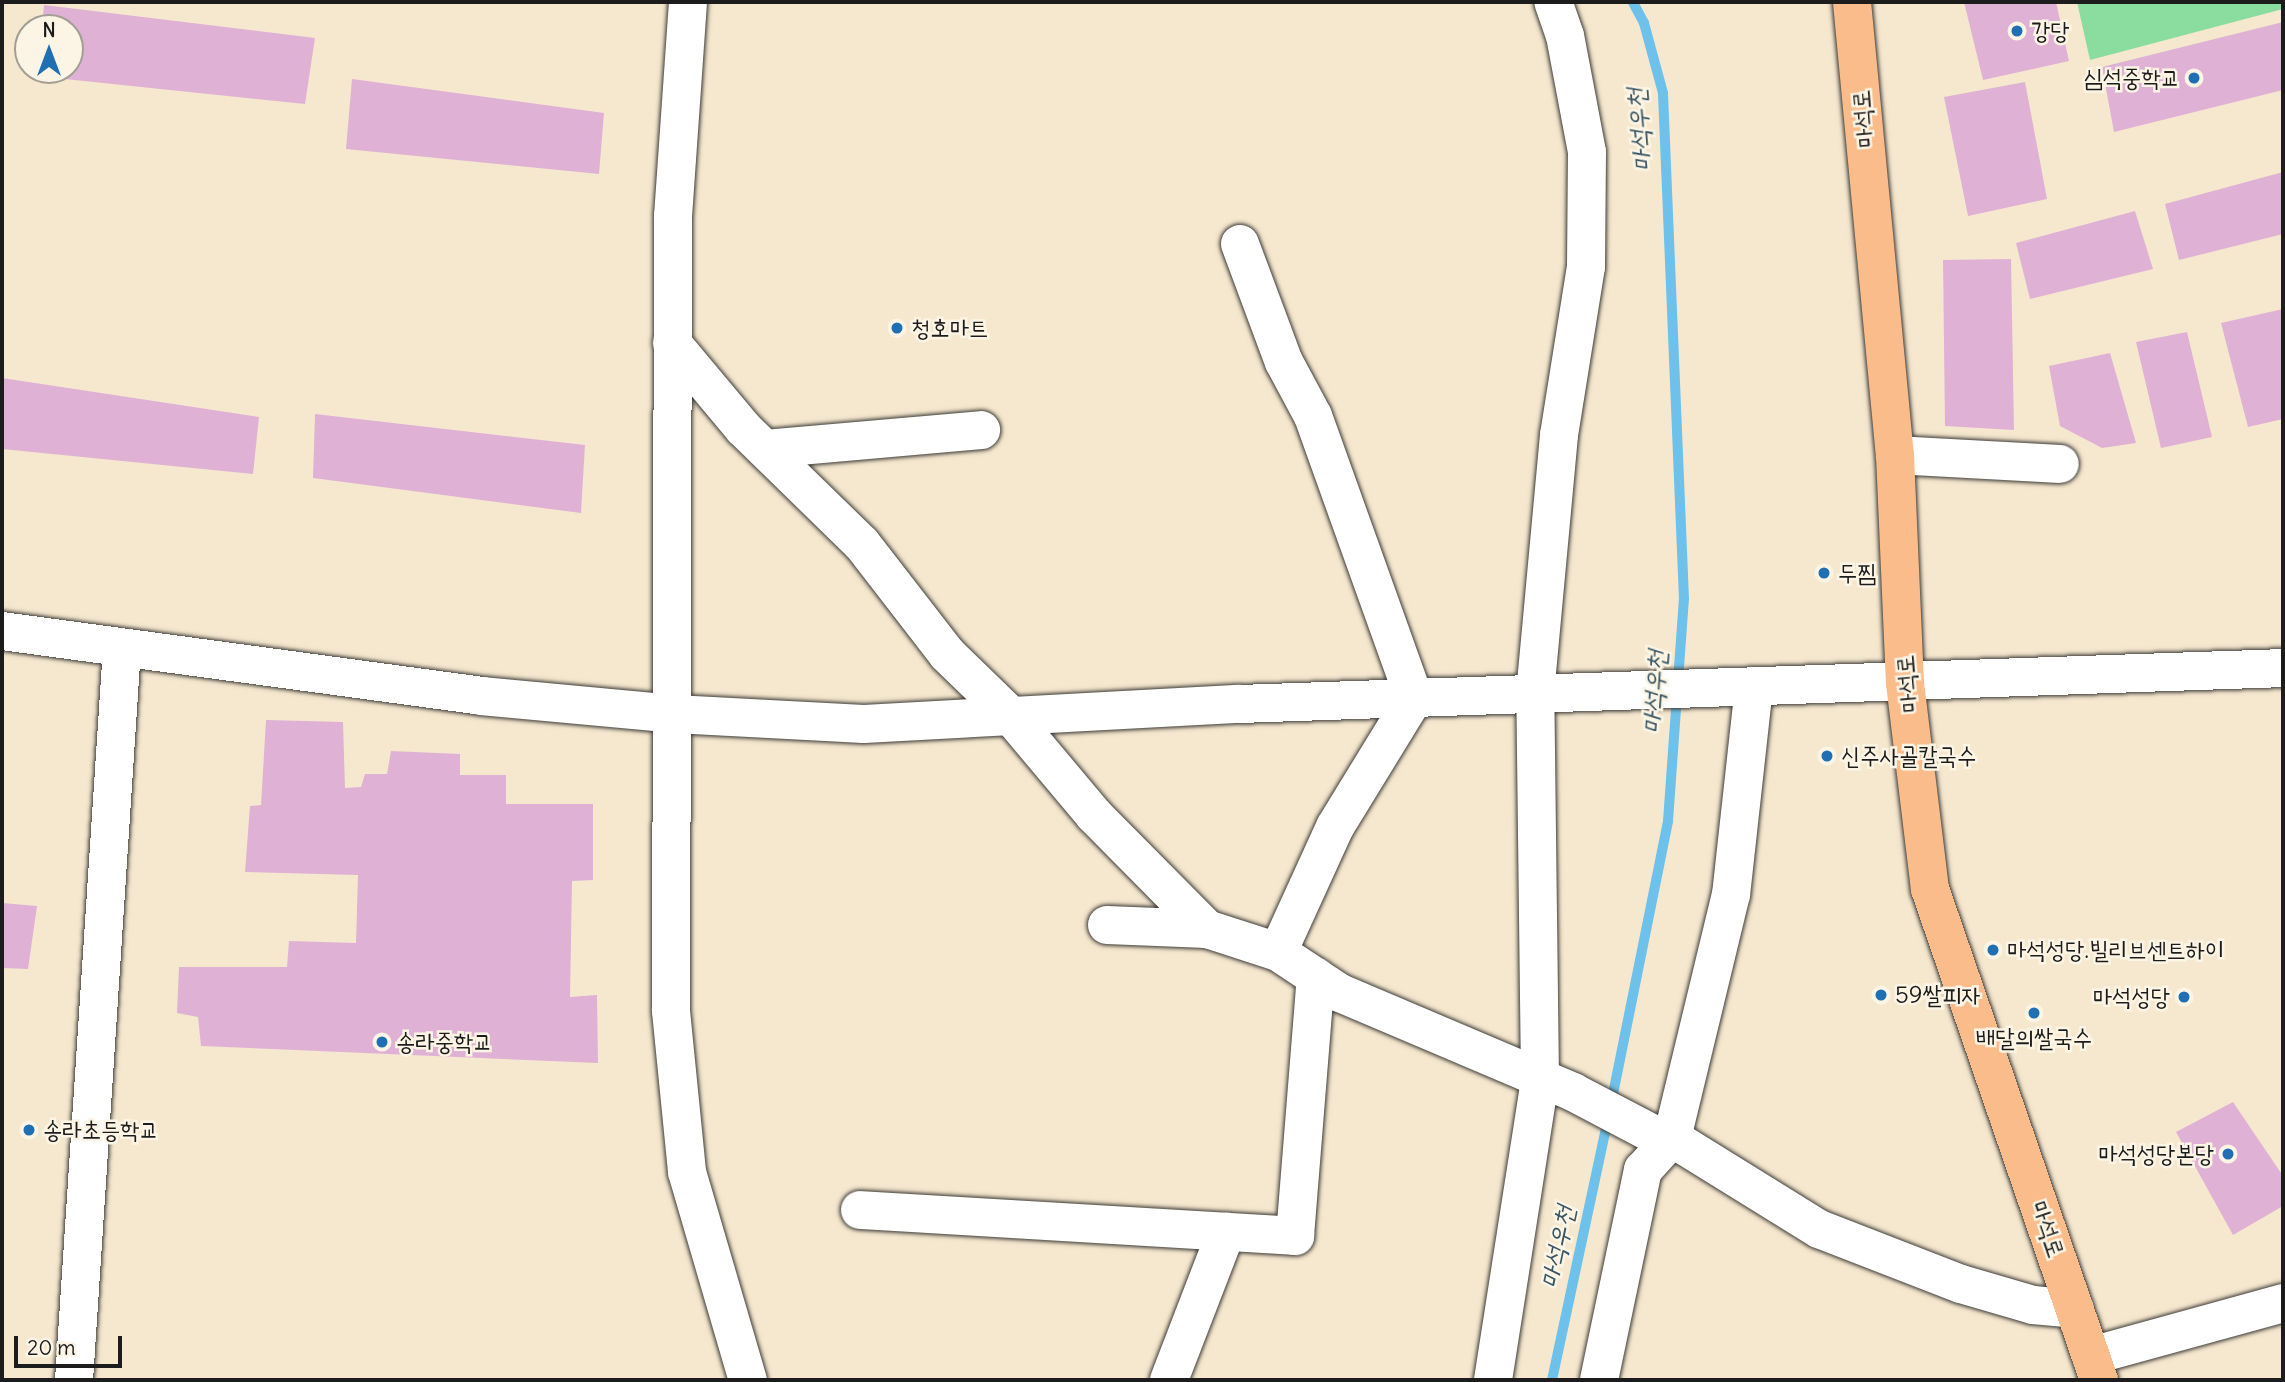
<!DOCTYPE html>
<meta charset="utf-8">
<style>
body{margin:0}
#map{position:relative;width:2285px;height:1382px;overflow:hidden;background:#f6e8cf;font-family:Delius,"Poor Story",sans-serif}
div>[style]{position:absolute}
[style*='--x']{left:calc(var(--x)*1px);top:calc(var(--y)*1px);width:calc(var(--w)*1px);rotate:calc(var(--a)*1deg)}
.green>*{inset:0;background:#8add9e}
.stream>*{height:10px;margin:-5px;padding:0 5px;transform-origin:5px;border-radius:5px;background:#6ec1ea}
.building>*{inset:0;background:#dfb1d5}
.roads{filter:drop-shadow(0 0 2px #3d3b37) drop-shadow(0 0 2px #3d3b37)}
.minor>*{height:38px;margin:-19px;padding:0 19px;transform-origin:19px;border-radius:19px;background:#fff}
.major>*{height:38px;margin:-19px;padding:0 19px;transform-origin:19px;border-radius:19px;background:#fabc8b}
.dots>*{width:19px;height:19px;translate:-50% -50%;box-sizing:border-box;border:4px solid #fcf5e5;border-radius:50%}
span{translate:-50% -50%;white-space:nowrap;text-align:center;line-height:1.15;-webkit-text-stroke:5px #fcf5e5;paint-order:stroke}
.poi-label{font-size:24px;color:#1c1c1c}
.left{translate:0 -50%;text-align:left}
.right{translate:-100% -50%;text-align:right}
.street-label{font-size:24px;color:#1c1c1c}
.water-label{font-size:26px;color:#395664;font-style:italic}
.frame{position:absolute;inset:0;border:4px solid #1c1c1c;pointer-events:none}
.north{position:absolute;left:14px;top:14px;width:70px;height:70px;box-sizing:border-box;background:#fcf5e5;border:2px solid #a29e95;border-radius:50%;rotate:0deg;font-size:19px;font-weight:700;line-height:28px;text-align:center;color:#1c1c1c}
.north::after{content:'';display:block;margin:auto;width:24px;height:32px;background:#1f6fb2;clip-path:polygon(50% 0,100% 100%,50% 72%,0 100%)}
.scale{position:absolute;left:14px;top:1336px;width:108px;height:32px;box-sizing:border-box;border:4px solid #1c1c1c;border-top:0;padding-left:9px;font-size:21px;line-height:24px;white-space:nowrap;color:#1c1c1c;-webkit-text-stroke:5px #fcf5e5;paint-order:stroke}
</style>
<div id="map">
<div class="green">
<i style="clip-path:polygon(2077px 2px,2283px 2px,2283px 9px,2090px 60px)"></i>
</div>
<div class="stream">
<i style="--x:1611;--y:1104;--w:289;--a:-78.6"></i>
<i style="--x:1668;--y:821;--w:223;--a:-85.9"></i>
<i style="--x:1684;--y:599;--w:506;--a:-92.38"></i>
<i style="--x:1663;--y:93;--w:73;--a:-105.2"></i>
<i style="--x:1644;--y:23;--w:24;--a:-118"></i>
<i style="--x:1552;--y:1380;--w:267;--a:-77.9"></i>
</div>
<div class="building">
<i style="clip-path:polygon(1964px 2px,2056px 2px,2069px 61px,1983px 80px)"></i>
<i style="clip-path:polygon(44px 5px,315px 38px,305px 104px,36px 76px,36px 70px,70px 70px,70px 28px,42px 28px)"></i>
<i style="clip-path:polygon(2283px 22px,2283px 90px,2114px 132px,2102px 67px)"></i>
<i style="clip-path:polygon(352px 79px,604px 113px,599px 174px,346px 149px)"></i>
<i style="clip-path:polygon(2025px 82px,2047px 199px,1968px 216px,1944px 97px)"></i>
<i style="clip-path:polygon(2283px 172px,2283px 234px,2179px 260px,2165px 204px)"></i>
<i style="clip-path:polygon(2135px 211px,2153px 269px,2030px 299px,2016px 243px)"></i>
<i style="clip-path:polygon(2011px 259px,2014px 430px,1945px 426px,1943px 260px)"></i>
<i style="clip-path:polygon(2283px 309px,2283px 419px,2248px 427px,2221px 323px)"></i>
<i style="clip-path:polygon(2187px 332px,2212px 437px,2161px 448px,2136px 342px)"></i>
<i style="clip-path:polygon(2110px 353px,2136px 443px,2102px 448px,2060px 426px,2049px 366px)"></i>
<i style="clip-path:polygon(2px 378px,259px 417px,253px 474px,2px 449px)"></i>
<i style="clip-path:polygon(315px 414px,585px 445px,581px 513px,313px 478px)"></i>
<i style="clip-path:polygon(266px 720px,343px 722px,345px 788px,361px 787px,365px 774px,387px 774px,391px 751px,460px 754px,460px 775px,506px 775px,506px 804px,593px 804px,593px 880px,572px 881px,570px 997px,597px 995px,598px 1063px,201px 1046px,198px 1017px,177px 1013px,179px 967px,287px 967px,289px 941px,356px 943px,358px 875px,245px 872px,250px 806px,261px 805px)"></i>
<i style="clip-path:polygon(2px 903px,37px 906px,28px 969px,2px 968px)"></i>
<i style="clip-path:polygon(2233px 1102px,2283px 1176px,2283px 1206px,2233px 1235px,2176px 1132px)"></i>
</div>
<div class="roads">
<div class="minor">
<i style="--x:688;--y:2;--w:214;--a:94"></i>
<i style="--x:673;--y:215;--w:796;--a:90.14"></i>
<i style="--x:671;--y:1011;--w:162;--a:84.3"></i>
<i style="--x:687;--y:1172;--w:217;--a:73.7"></i>
<i style="--x:1240;--y:244;--w:126;--a:69.6"></i>
<i style="--x:1284;--y:362;--w:61;--a:61.8"></i>
<i style="--x:1313;--y:416;--w:300;--a:70.3"></i>
<i style="--x:1414;--y:698;--w:151;--a:121.5"></i>
<i style="--x:1335;--y:827;--w:137;--a:114.5"></i>
<i style="--x:672;--y:343;--w:111;--a:50.1"></i>
<i style="--x:743;--y:428;--w:166;--a:44.3"></i>
<i style="--x:862;--y:544;--w:139;--a:52.3"></i>
<i style="--x:947;--y:654;--w:89;--a:44.1"></i>
<i style="--x:1011;--y:716;--w:129;--a:50"></i>
<i style="--x:1094;--y:815;--w:161;--a:45.3"></i>
<i style="--x:765;--y:449;--w:217;--a:-5"></i>
<i style="--x:1895;--y:455;--w:165;--a:3.1"></i>
<i style="--x:2;--y:631;--w:483;--a:7.7"></i>
<i style="--x:481;--y:696;--w:194;--a:5.3"></i>
<i style="--x:674;--y:714;--w:190;--a:3"></i>
<i style="--x:864;--y:724;--w:376;--a:-3.1"></i>
<i style="--x:1239;--y:704;--w:1045;--a:-1.97"></i>
<i style="--x:1107;--y:925;--w:100;--a:2.3"></i>
<i style="--x:1207;--y:929;--w:75;--a:17.9"></i>
<i style="--x:1278;--y:952;--w:74;--a:33.5"></i>
<i style="--x:1340;--y:993;--w:253;--a:23"></i>
<i style="--x:1573;--y:1092;--w:88;--a:27.7"></i>
<i style="--x:1651;--y:1133;--w:22;--a:13"></i>
<i style="--x:1672;--y:1138;--w:173;--a:31.8"></i>
<i style="--x:1819;--y:1229;--w:152;--a:21.2"></i>
<i style="--x:1961;--y:1284;--w:75;--a:16.3"></i>
<i style="--x:2033;--y:1305;--w:42;--a:5.4"></i>
<i style="--x:860;--y:1210;--w:436;--a:3.4"></i>
<i style="--x:1295;--y:1236;--w:260;--a:-85.4"></i>
<i style="--x:2091;--y:1356;--w:199;--a:-15.4"></i>
<i style="--x:74;--y:1380;--w:734;--a:-86.25"></i>
<i style="--x:1169;--y:1380;--w:159;--a:-68.9"></i>
<i style="--x:1493;--y:1380;--w:305;--a:-81.1"></i>
<i style="--x:1540;--y:1079;--w:385;--a:-90.7"></i>
<i style="--x:1535;--y:694;--w:260;--a:-84.7"></i>
<i style="--x:1559;--y:435;--w:170;--a:-80.9"></i>
<i style="--x:1586;--y:267;--w:115;--a:-89.5"></i>
<i style="--x:1587;--y:152;--w:118;--a:-100.7"></i>
<i style="--x:1565;--y:36;--w:36;--a:-109"></i>
<i style="--x:1599;--y:1380;--w:215;--a:-78.2"></i>
<i style="--x:1643;--y:1170;--w:43;--a:-47.8"></i>
<i style="--x:1672;--y:1138;--w:250;--a:-76.4"></i>
<i style="--x:1731;--y:895;--w:210;--a:-83.7"></i>
</div>
<div class="major">
<i style="--x:1852;--y:2;--w:455;--a:84.6"></i>
<i style="--x:1895;--y:455;--w:228;--a:87.5"></i>
<i style="--x:1905;--y:683;--w:208;--a:83.1"></i>
<i style="--x:1930;--y:889;--w:519;--a:71.01"></i>
</div>
</div>
<div class="dots">
<i style="left:2017px;top:31px;background:#1f6fb2"></i>
<i style="left:2194px;top:78px;background:#1f6fb2"></i>
<i style="left:897px;top:328px;background:#1f6fb2"></i>
<i style="left:1824px;top:573px;background:#1f6fb2"></i>
<i style="left:1827px;top:756px;background:#1f6fb2"></i>
<i style="left:1993px;top:950px;background:#1f6fb2"></i>
<i style="left:1881px;top:995px;background:#1f6fb2"></i>
<i style="left:2184px;top:997px;background:#1f6fb2"></i>
<i style="left:2034px;top:1013px;background:#1f6fb2"></i>
<i style="left:382px;top:1042px;background:#1f6fb2"></i>
<i style="left:29px;top:1130px;background:#1f6fb2"></i>
<i style="left:2228px;top:1154px;background:#1f6fb2"></i>
</div>
<div class="poi-label">
<span class="left" style="left:2031px;top:31px">강당</span>
<span class="right" style="left:2180px;top:78px">심석중학교</span>
<span class="left" style="left:911px;top:328px">청호마트</span>
<span class="left" style="left:1838px;top:573px">두찜</span>
<span class="left" style="left:1841px;top:756px">신주사골칼국수</span>
<span class="left" style="left:2007px;top:950px">마석성당.빌리브센트하이</span>
<span class="left" style="left:1895px;top:995px">59쌀피자</span>
<span class="right" style="left:2170px;top:997px">마석성당</span>
<span style="left:2034px;top:1038px">배달의쌀국수</span>
<span class="left" style="left:396px;top:1042px">송라중학교</span>
<span class="left" style="left:43px;top:1130px">송라초등학교</span>
<span class="right" style="left:2214px;top:1154px">마석성당본당</span>
</div>
<div class="street-label">
<span style="left:1863px;top:119px;rotate:-95deg">마석로</span>
<span style="left:1907px;top:684px;rotate:-95deg">마석로</span>
<span style="left:2048px;top:1229px;rotate:71deg">마석로</span>
</div>
<div class="water-label">
<span style="left:1639px;top:130px;rotate:-95deg">마석우천</span>
<span style="left:1654px;top:692px;rotate:-86deg">마석우천</span>
<span style="left:1557px;top:1247px;rotate:-78deg">마석우천</span>
</div>
<div class="frame"></div>
<div class="north">N</div>
<div class="scale">20 m</div>
</div>
